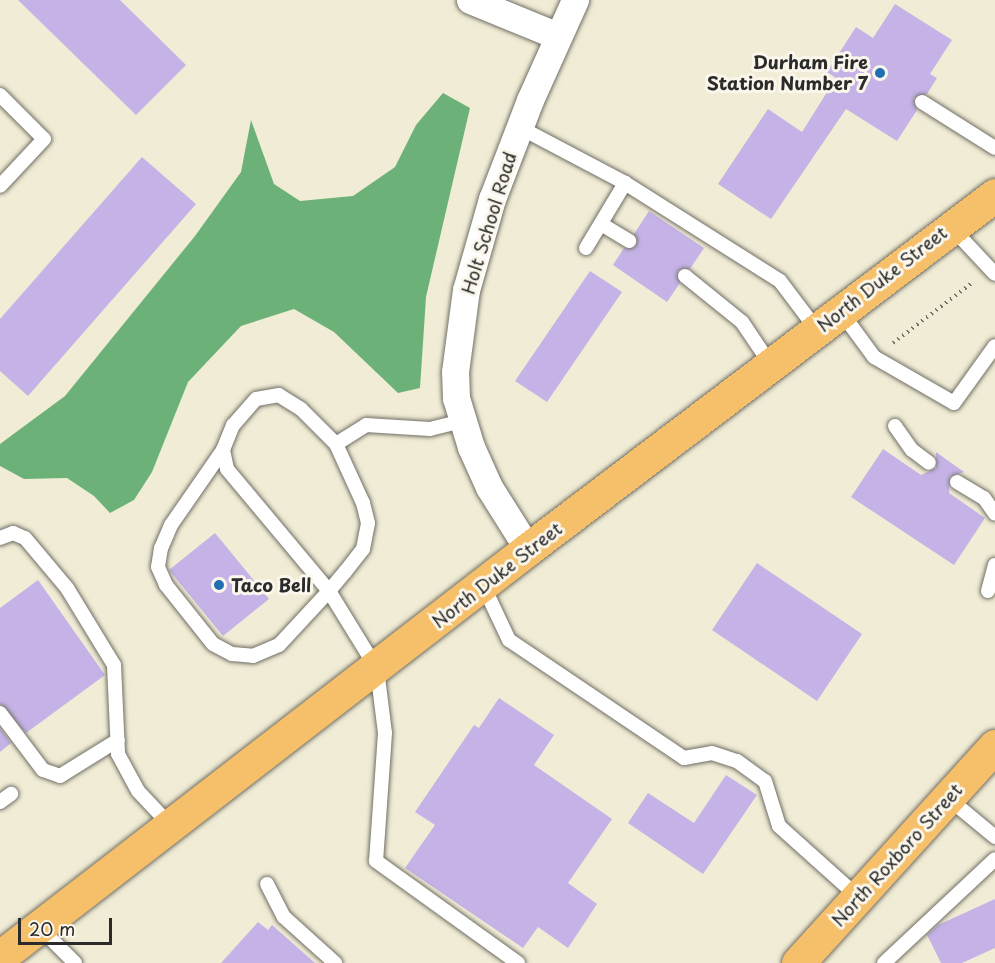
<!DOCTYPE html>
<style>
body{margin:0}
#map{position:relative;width:995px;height:963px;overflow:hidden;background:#f1ecd5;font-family:"Playpen Sans",sans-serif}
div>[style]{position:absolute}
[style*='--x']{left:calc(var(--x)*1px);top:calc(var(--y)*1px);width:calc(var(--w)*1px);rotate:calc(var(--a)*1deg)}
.forest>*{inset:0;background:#6cb278}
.building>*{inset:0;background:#c5b3e7}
.path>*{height:4px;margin-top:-2px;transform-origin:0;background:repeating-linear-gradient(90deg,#706f66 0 1.5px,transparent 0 6px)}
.roads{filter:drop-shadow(0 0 2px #706f66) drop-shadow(0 0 2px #706f66)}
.lane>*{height:14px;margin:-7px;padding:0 7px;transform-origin:7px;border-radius:7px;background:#fff}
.street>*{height:27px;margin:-13.5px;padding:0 13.5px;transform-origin:13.5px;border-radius:13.5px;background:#fff}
.primary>*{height:33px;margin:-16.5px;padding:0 16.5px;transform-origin:16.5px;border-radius:16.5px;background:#f6c06b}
.highway>*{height:33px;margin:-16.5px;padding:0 16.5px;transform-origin:16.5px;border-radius:16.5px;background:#f6c06b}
.dots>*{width:16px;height:16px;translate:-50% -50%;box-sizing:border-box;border:3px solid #fbf7ec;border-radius:50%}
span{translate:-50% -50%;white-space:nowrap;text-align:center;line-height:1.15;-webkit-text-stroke:6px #fbf7ec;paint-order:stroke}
.poi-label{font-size:18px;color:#2b2b2b;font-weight:700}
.right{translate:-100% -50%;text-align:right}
.left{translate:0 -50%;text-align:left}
.street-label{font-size:18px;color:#2b2b2b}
.scale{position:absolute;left:18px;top:918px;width:94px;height:27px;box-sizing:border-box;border:3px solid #2b2b2b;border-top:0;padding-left:8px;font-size:18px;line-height:21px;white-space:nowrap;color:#2b2b2b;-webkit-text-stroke:4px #fbf7ec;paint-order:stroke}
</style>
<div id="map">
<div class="forest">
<i style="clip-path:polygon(443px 93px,470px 108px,426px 297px,420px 388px,398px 393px,334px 332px,294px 309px,241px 326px,188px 382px,152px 472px,134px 500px,110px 513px,94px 496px,67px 478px,24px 479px,0 466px,0 444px,65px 396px,195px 236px,241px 172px,251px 120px,274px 184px,300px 201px,353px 196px,395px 167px,416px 125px)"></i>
</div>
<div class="building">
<i style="clip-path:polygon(18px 0,120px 0,186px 65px,136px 115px)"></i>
<i style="clip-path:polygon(895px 4px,952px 40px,930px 74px,937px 78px,927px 94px,914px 98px,917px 110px,897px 141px,846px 109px,771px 219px,718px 184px,768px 109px,802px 132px,836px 78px,827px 72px,856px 27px,873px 38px)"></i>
<i style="clip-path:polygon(142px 157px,196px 204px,28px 396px,0 371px,0 319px)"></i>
<i style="clip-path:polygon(649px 211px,704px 248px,690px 269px,678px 271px,680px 283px,667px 302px,613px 265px,624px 248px,636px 246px,634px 234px)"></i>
<i style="clip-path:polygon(590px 271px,622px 292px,547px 402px,515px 381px)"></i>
<i style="clip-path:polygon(883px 449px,921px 475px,936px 468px,936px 452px,964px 472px,950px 477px,949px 493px,985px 518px,954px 565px,851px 497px)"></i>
<i style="clip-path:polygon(215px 533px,269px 599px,223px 636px,169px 570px)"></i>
<i style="clip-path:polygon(757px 563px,862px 634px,817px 701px,712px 630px)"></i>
<i style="clip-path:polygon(38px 580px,105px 675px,26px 733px,0 704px,0 608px)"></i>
<i style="clip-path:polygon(499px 698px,554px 735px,534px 765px,612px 819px,568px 883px,597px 904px,568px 948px,538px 927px,523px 948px,405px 868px,435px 825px,415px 812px,474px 725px,479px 728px)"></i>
<i style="clip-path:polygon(0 728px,11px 743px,0 752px)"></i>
<i style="clip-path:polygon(726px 775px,757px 795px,703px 874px,628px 823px,648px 793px,694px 823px)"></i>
<i style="clip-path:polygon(995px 899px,995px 948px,962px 963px,941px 963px,927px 935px,938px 925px)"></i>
<i style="clip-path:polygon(258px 922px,268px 930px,272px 925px,315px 963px,221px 963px)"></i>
</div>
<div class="path">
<i style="--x:893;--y:343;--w:101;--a:-37.3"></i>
</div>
<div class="roads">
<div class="lane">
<i style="--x:0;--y:95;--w:62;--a:45"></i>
<i style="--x:44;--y:139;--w:64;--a:133.1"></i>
<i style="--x:922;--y:102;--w:86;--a:32.2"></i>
<i style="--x:519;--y:127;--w:120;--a:27.8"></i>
<i style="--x:625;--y:183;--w:183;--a:32.3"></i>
<i style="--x:780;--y:281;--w:61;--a:52.9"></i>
<i style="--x:601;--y:224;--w:33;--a:31"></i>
<i style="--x:951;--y:227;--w:64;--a:46.9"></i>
<i style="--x:586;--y:248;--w:76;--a:-59"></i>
<i style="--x:685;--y:276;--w:73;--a:38.9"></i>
<i style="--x:742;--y:322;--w:52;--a:56"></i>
<i style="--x:841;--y:312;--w:56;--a:53.7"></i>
<i style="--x:874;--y:357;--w:92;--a:29.9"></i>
<i style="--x:954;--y:403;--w:70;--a:-54.3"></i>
<i style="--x:895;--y:426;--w:29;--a:55"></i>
<i style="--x:912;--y:450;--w:21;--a:37"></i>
<i style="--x:336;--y:444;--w:36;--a:-32"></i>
<i style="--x:366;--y:425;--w:64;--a:3.6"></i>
<i style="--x:430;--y:429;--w:34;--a:-14"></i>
<i style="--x:223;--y:450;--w:91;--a:124.7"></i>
<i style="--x:171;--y:525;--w:25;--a:113"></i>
<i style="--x:161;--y:548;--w:19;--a:99"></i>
<i style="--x:158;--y:567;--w:20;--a:66"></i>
<i style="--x:166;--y:585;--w:75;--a:51.5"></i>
<i style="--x:213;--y:644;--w:21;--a:28"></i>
<i style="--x:232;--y:654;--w:21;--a:5"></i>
<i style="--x:253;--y:656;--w:28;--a:-23"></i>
<i style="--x:279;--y:645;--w:74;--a:-47.2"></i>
<i style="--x:329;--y:591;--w:25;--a:-50"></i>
<i style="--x:345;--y:572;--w:29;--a:-52"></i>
<i style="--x:363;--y:549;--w:26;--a:-79"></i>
<i style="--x:368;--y:523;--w:21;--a:-104"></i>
<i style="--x:363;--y:503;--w:65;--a:-114.6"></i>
<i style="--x:336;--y:444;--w:49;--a:-135"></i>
<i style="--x:301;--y:409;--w:26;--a:-148"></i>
<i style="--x:279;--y:395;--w:23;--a:170"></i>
<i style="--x:256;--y:399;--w:35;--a:131"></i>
<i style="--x:233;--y:425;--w:27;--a:112"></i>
<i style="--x:223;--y:450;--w:19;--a:78"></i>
<i style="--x:227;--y:469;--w:159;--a:50.1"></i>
<i style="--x:329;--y:591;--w:92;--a:58.4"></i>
<i style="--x:377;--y:669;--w:64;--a:82.9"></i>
<i style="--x:385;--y:733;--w:128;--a:94"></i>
<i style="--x:376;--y:861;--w:175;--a:35.7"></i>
<i style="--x:957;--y:482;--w:31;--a:31"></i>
<i style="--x:984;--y:498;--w:19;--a:55"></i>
<i style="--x:0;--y:538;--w:14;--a:-21"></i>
<i style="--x:13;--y:533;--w:13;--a:23"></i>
<i style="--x:25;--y:538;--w:65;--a:50"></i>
<i style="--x:67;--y:588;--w:90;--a:58.6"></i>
<i style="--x:114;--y:665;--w:89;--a:87.4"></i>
<i style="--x:118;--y:754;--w:42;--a:61.6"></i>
<i style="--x:138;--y:791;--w:48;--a:46.7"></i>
<i style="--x:483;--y:585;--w:61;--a:64.7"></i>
<i style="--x:509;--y:640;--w:211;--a:34"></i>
<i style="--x:684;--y:758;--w:28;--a:-10"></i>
<i style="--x:712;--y:753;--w:26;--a:18"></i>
<i style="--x:737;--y:761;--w:34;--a:36"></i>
<i style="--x:765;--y:781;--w:47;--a:72.7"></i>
<i style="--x:779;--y:826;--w:106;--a:41.9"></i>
<i style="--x:988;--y:591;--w:27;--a:-75"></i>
<i style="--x:0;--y:713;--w:71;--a:53"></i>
<i style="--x:43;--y:770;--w:18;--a:19"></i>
<i style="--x:60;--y:776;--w:68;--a:-31.8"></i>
<i style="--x:948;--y:798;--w:61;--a:39.7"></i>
<i style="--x:0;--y:802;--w:14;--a:-36"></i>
<i style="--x:267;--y:884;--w:37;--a:63"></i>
<i style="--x:284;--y:917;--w:69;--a:42"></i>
<i style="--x:39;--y:927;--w:51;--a:45"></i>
<i style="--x:884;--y:963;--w:152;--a:-43.1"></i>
</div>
<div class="street">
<i style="--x:470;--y:0;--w:95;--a:22.2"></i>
<i style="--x:528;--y:549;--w:73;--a:-122.2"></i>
<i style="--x:489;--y:487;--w:44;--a:-114.2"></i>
<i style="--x:471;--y:447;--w:51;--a:-107"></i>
<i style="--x:456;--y:398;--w:26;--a:-92"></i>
<i style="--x:455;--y:372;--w:83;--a:-82.4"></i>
<i style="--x:466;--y:290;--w:95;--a:-74.1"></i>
<i style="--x:492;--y:199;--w:106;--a:-69"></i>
<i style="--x:530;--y:100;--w:110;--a:-65.8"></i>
</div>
<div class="primary">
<i style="--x:798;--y:963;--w:293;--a:-47.8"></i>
</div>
<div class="highway">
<i style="--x:0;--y:957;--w:667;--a:-37.69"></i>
<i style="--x:528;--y:549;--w:586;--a:-37.16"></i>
</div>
</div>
<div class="dots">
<i style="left:880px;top:73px;background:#1f6fb2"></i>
<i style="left:219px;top:585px;background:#1f6fb2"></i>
</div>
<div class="poi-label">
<span class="right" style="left:868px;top:73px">Durham Fire<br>Station Number 7</span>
<span class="left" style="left:231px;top:585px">Taco Bell</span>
</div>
<div class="street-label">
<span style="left:489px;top:223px;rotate:-73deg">Holt School Road</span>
<span style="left:882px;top:279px;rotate:-38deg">North Duke Street</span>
<span style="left:497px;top:575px;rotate:-38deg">North Duke Street</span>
<span style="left:897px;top:855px;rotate:-48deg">North Roxboro Street</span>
</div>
<div class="scale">20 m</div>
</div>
